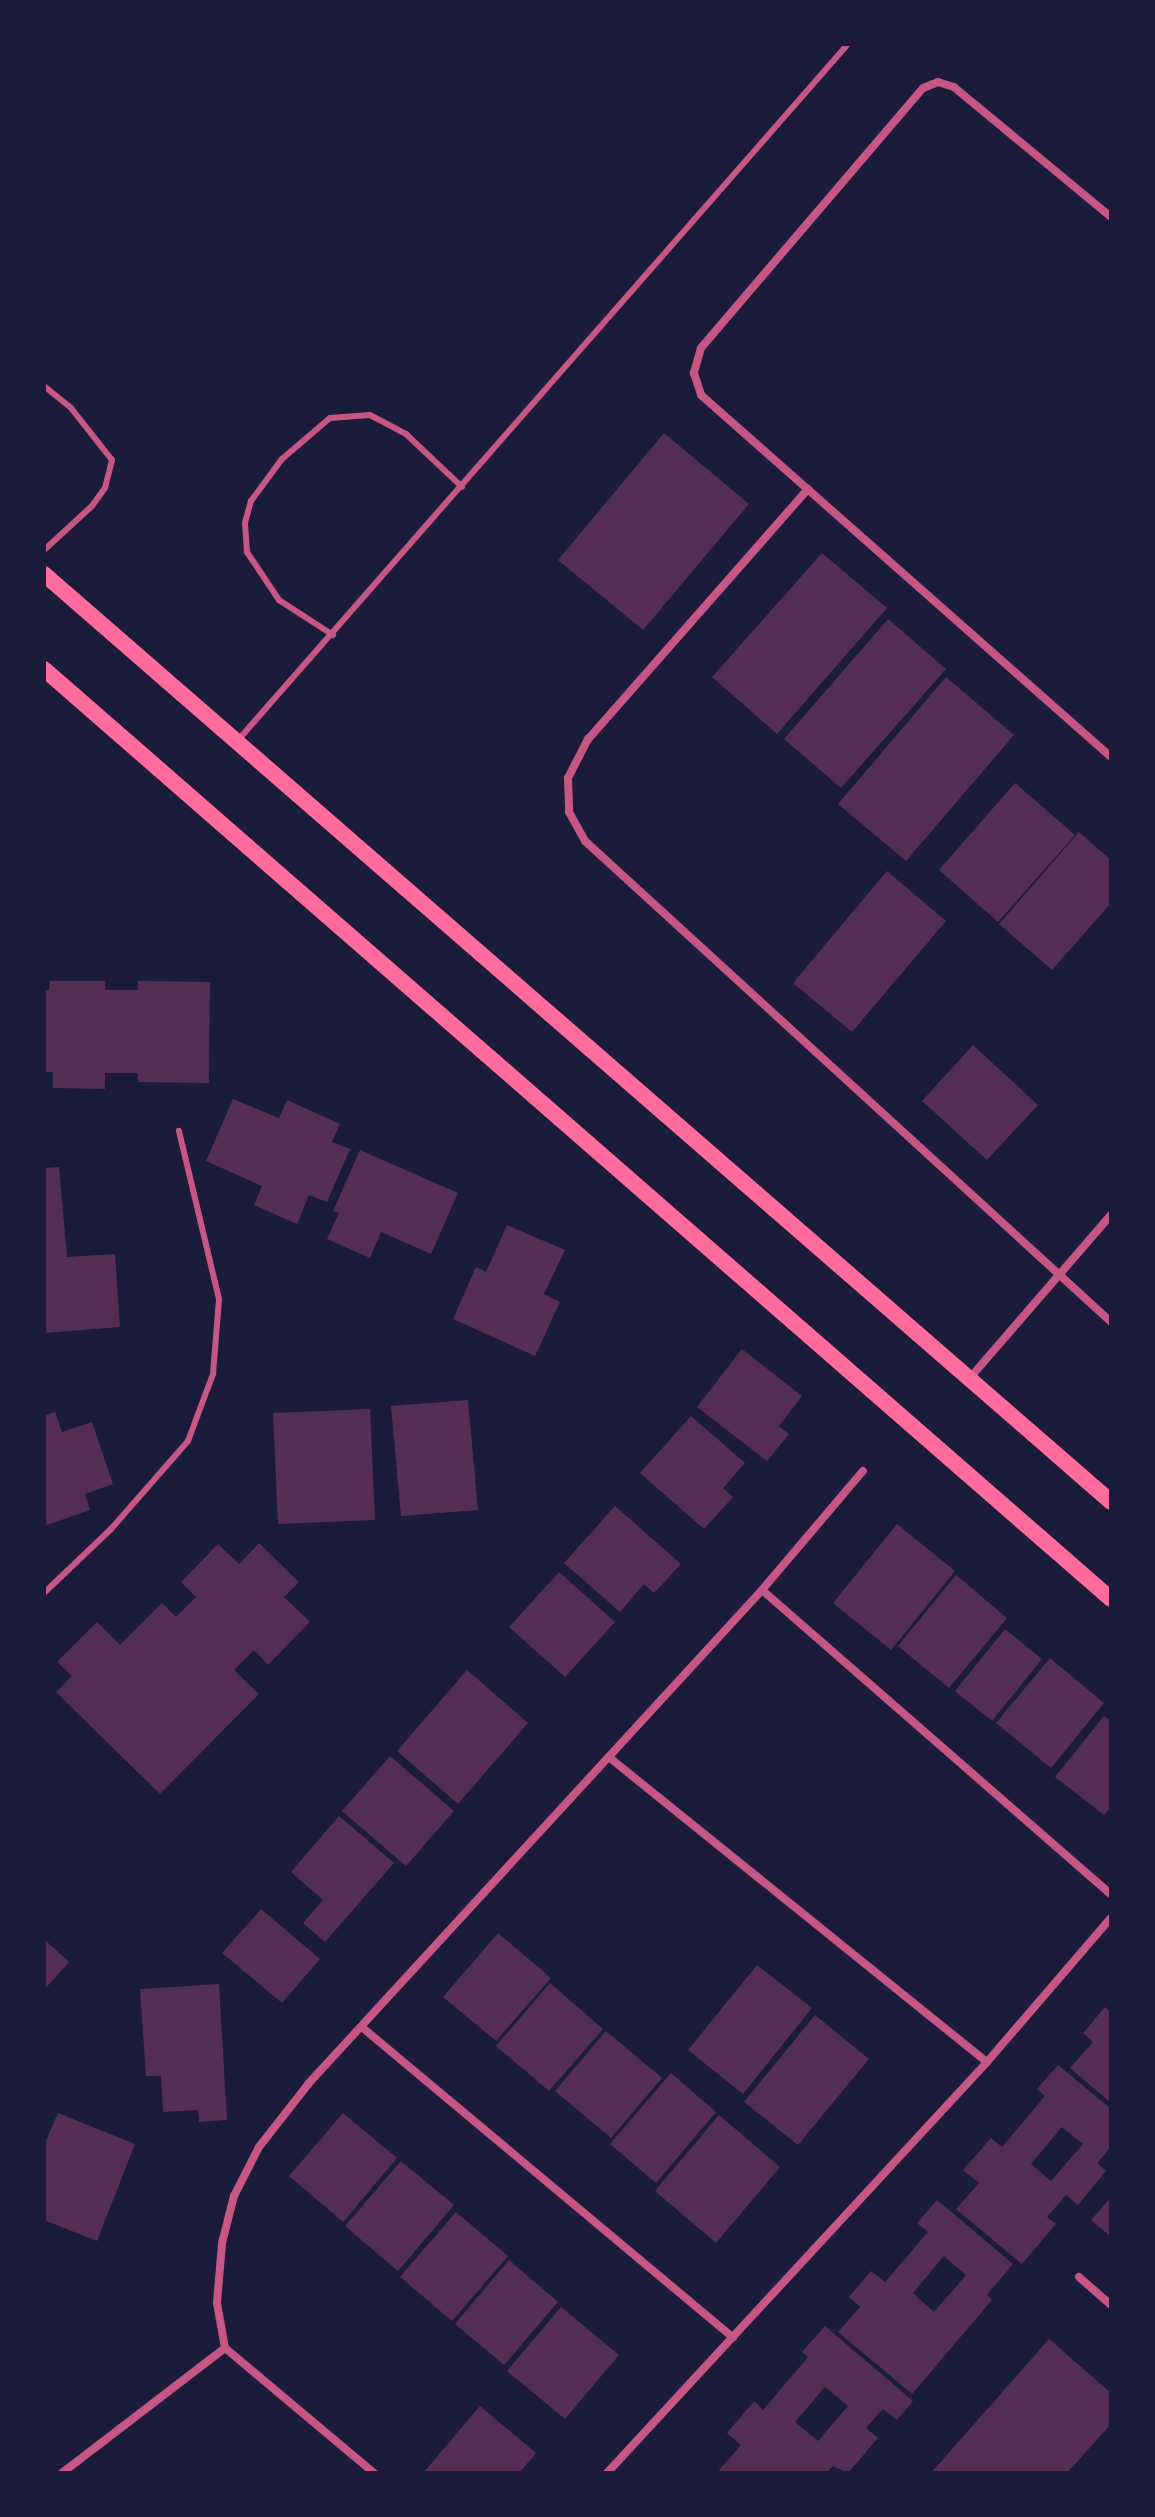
<!DOCTYPE html>
<style>
body{margin:0}
#map{position:relative;width:1155px;height:2517px;overflow:hidden;background:#1b1b3a;font-family:"PT Sans",sans-serif}
div>[style]{position:absolute}
[style*='--x']{left:calc(var(--x)*1px);top:calc(var(--y)*1px);width:calc(var(--w)*1px);rotate:calc(var(--a)*1deg)}
.building>*{inset:0;background:#542f53}
.service>*{height:6px;margin:-3px;padding:0 3px;transform-origin:3px;border-radius:3px;background:#c65784}
.minor>*{height:8px;margin:-4px;padding:0 4px;transform-origin:4px;border-radius:4px;background:#c65784}
.secondary>*{height:16px;margin:-8px;padding:0 8px;transform-origin:8px;border-radius:8px;background:#ff6b9d}
span{translate:-50% -50%;white-space:nowrap;text-align:center;line-height:1.15;-webkit-text-stroke:8px #1b1b3a;paint-order:stroke}
.frame{position:absolute;inset:0;border:46px solid #1b1b3a;pointer-events:none}
</style>
<div id="map">
<div class="building">
<i style="clip-path:polygon(664px 433px,749px 504px,643px 630px,558px 560px)"></i>
<i style="clip-path:polygon(822px 553px,887px 608px,777px 734px,712px 677px)"></i>
<i style="clip-path:polygon(888px 619px,946px 669px,841px 788px,784px 739px)"></i>
<i style="clip-path:polygon(946px 677px,1014px 735px,906px 861px,838px 804px)"></i>
<i style="clip-path:polygon(1015px 783px,1075px 835px,998px 922px,939px 870px)"></i>
<i style="clip-path:polygon(1079px 832px,1111px 860px,1111px 903px,1052px 970px,999px 924px)"></i>
<i style="clip-path:polygon(887px 871px,946px 921px,852px 1032px,793px 983px)"></i>
<i style="clip-path:polygon(50px 981px,105px 981px,105px 990px,138px 990px,138px 981px,210px 982px,209px 1083px,138px 1082px,138px 1073px,105px 1073px,105px 1089px,53px 1088px,53px 1072px,44px 1072px,44px 990px,49px 990px)"></i>
<i style="clip-path:polygon(973px 1045px,1038px 1105px,987px 1160px,922px 1101px)"></i>
<i style="clip-path:polygon(233px 1099px,279px 1118px,287px 1100px,340px 1124px,332px 1142px,350px 1149px,327px 1202px,309px 1195px,297px 1224px,254px 1205px,262px 1186px,206px 1161px)"></i>
<i style="clip-path:polygon(360px 1150px,458px 1193px,431px 1254px,381px 1232px,370px 1258px,327px 1239px,339px 1213px,333px 1211px)"></i>
<i style="clip-path:polygon(59px 1167px,67px 1257px,115px 1254px,120px 1327px,44px 1333px,44px 1168px)"></i>
<i style="clip-path:polygon(507px 1225px,565px 1250px,544px 1294px,560px 1302px,535px 1356px,453px 1319px,476px 1267px,486px 1272px)"></i>
<i style="clip-path:polygon(742px 1349px,802px 1396px,779px 1426px,789px 1434px,767px 1461px,697px 1407px)"></i>
<i style="clip-path:polygon(468px 1400px,478px 1510px,401px 1516px,391px 1406px)"></i>
<i style="clip-path:polygon(370px 1409px,375px 1520px,278px 1524px,273px 1413px)"></i>
<i style="clip-path:polygon(55px 1412px,62px 1432px,92px 1422px,113px 1484px,85px 1494px,90px 1510px,44px 1526px,44px 1416px)"></i>
<i style="clip-path:polygon(691px 1416px,745px 1463px,723px 1488px,733px 1497px,704px 1529px,640px 1473px)"></i>
<i style="clip-path:polygon(615px 1506px,681px 1564px,654px 1593px,644px 1584px,620px 1612px,564px 1563px)"></i>
<i style="clip-path:polygon(897px 1524px,955px 1571px,891px 1650px,833px 1603px)"></i>
<i style="clip-path:polygon(259px 1543px,299px 1582px,284px 1597px,310px 1622px,268px 1665px,254px 1650px,234px 1670px,259px 1694px,160px 1794px,56px 1692px,72px 1676px,57px 1662px,97px 1622px,120px 1645px,162px 1603px,176px 1617px,196px 1597px,181px 1582px,218px 1544px,239px 1564px)"></i>
<i style="clip-path:polygon(559px 1572px,615px 1622px,565px 1677px,509px 1627px)"></i>
<i style="clip-path:polygon(956px 1575px,1007px 1618px,949px 1688px,898px 1646px)"></i>
<i style="clip-path:polygon(1005px 1629px,1042px 1659px,992px 1721px,955px 1691px)"></i>
<i style="clip-path:polygon(1050px 1658px,1104px 1703px,1051px 1768px,996px 1723px)"></i>
<i style="clip-path:polygon(467px 1670px,528px 1723px,458px 1804px,397px 1751px)"></i>
<i style="clip-path:polygon(1104px 1716px,1111px 1721px,1111px 1807px,1104px 1815px,1055px 1777px)"></i>
<i style="clip-path:polygon(390px 1756px,454px 1811px,406px 1866px,342px 1811px)"></i>
<i style="clip-path:polygon(339px 1816px,394px 1863px,325px 1942px,303px 1923px,323px 1900px,291px 1872px)"></i>
<i style="clip-path:polygon(261px 1909px,320px 1959px,282px 2003px,222px 1953px)"></i>
<i style="clip-path:polygon(498px 1933px,551px 1978px,496px 2041px,443px 1997px)"></i>
<i style="clip-path:polygon(44px 1939px,69px 1962px,44px 1990px)"></i>
<i style="clip-path:polygon(757px 1965px,812px 2008px,743px 2094px,688px 2050px)"></i>
<i style="clip-path:polygon(550px 1983px,603px 2029px,549px 2091px,496px 2046px)"></i>
<i style="clip-path:polygon(219px 1984px,227px 2120px,199px 2122px,198px 2110px,163px 2112px,161px 2076px,146px 2076px,140px 1989px)"></i>
<i style="clip-path:polygon(1105px 2007px,1111px 2012px,1111px 2103px,1070px 2068px,1093px 2042px,1083px 2033px)"></i>
<i style="clip-path:polygon(815px 2015px,869px 2059px,798px 2145px,744px 2102px)"></i>
<i style="clip-path:polygon(606px 2031px,662px 2078px,611px 2138px,555px 2091px)"></i>
<i style="clip-path:polygon(evenodd,1058px 2065px,1111px 2109px,1111px 2147px,1097px 2163px,1106px 2171px,1078px 2205px,1066px 2195px,1047px 2217px,1056px 2224px,1022px 2264px,956px 2209px,979px 2183px,963px 2170px,991px 2138px,1002px 2147px,1045px 2096px,1037px 2089px,1058px 2065px,1062px 2127px,1083px 2144px,1051px 2181px,1031px 2164px,1062px 2127px)"></i>
<i style="clip-path:polygon(671px 2073px,716px 2112px,656px 2183px,610px 2144px)"></i>
<i style="clip-path:polygon(58px 2113px,135px 2144px,97px 2241px,44px 2220px,44px 2145px)"></i>
<i style="clip-path:polygon(343px 2113px,397px 2158px,343px 2222px,289px 2176px)"></i>
<i style="clip-path:polygon(719px 2115px,780px 2167px,716px 2243px,655px 2191px)"></i>
<i style="clip-path:polygon(401px 2161px,454px 2205px,398px 2271px,345px 2226px)"></i>
<i style="clip-path:polygon(1111px 2197px,1111px 2237px,1091px 2220px)"></i>
<i style="clip-path:polygon(evenodd,937px 2200px,1013px 2264px,987px 2295px,992px 2300px,912px 2394px,838px 2332px,860px 2307px,849px 2297px,871px 2271px,885px 2282px,928px 2232px,917px 2223px,937px 2200px,944px 2256px,966px 2275px,934px 2312px,913px 2293px,944px 2256px)"></i>
<i style="clip-path:polygon(456px 2212px,508px 2256px,452px 2321px,400px 2277px)"></i>
<i style="clip-path:polygon(509px 2260px,558px 2302px,504px 2365px,455px 2324px)"></i>
<i style="clip-path:polygon(561px 2307px,619px 2355px,565px 2419px,507px 2371px)"></i>
<i style="clip-path:polygon(evenodd,825px 2326px,913px 2401px,897px 2420px,883px 2409px,866px 2428px,878px 2438px,848px 2473px,833px 2466px,826px 2473px,722px 2473px,719px 2470px,741px 2445px,727px 2433px,754px 2401px,763px 2410px,808px 2357px,802px 2352px,825px 2326px,825px 2387px,848px 2406px,818px 2441px,795px 2422px,825px 2387px)"></i>
<i style="clip-path:polygon(1049px 2339px,1111px 2393px,1111px 2424px,1067px 2473px,931px 2473px)"></i>
<i style="clip-path:polygon(480px 2406px,536px 2453px,519px 2473px,423px 2473px)"></i>
</div>
<div class="service">
<i style="--x:44;--y:386;--w:35;--a:39"></i>
<i style="--x:71;--y:408;--w:66;--a:51.7"></i>
<i style="--x:112;--y:460;--w:29;--a:104"></i>
<i style="--x:105;--y:488;--w:22;--a:126"></i>
<i style="--x:92;--y:506;--w:65;--a:137.5"></i>
<i style="--x:333;--y:635;--w:64;--a:-147.1"></i>
<i style="--x:279;--y:600;--w:58;--a:-123.7"></i>
<i style="--x:247;--y:552;--w:29;--a:-94"></i>
<i style="--x:245;--y:523;--w:23;--a:-75"></i>
<i style="--x:251;--y:501;--w:52;--a:-53.6"></i>
<i style="--x:282;--y:459;--w:63;--a:-40.5"></i>
<i style="--x:330;--y:418;--w:40;--a:-4.3"></i>
<i style="--x:370;--y:415;--w:41;--a:27.8"></i>
<i style="--x:406;--y:434;--w:77;--a:43.4"></i>
<i style="--x:239;--y:739;--w:924;--a:-48.77"></i>
<i style="--x:44;--y:1593;--w:93;--a:-43.7"></i>
<i style="--x:111;--y:1529;--w:117;--a:-48.8"></i>
<i style="--x:188;--y:1441;--w:72;--a:-69.5"></i>
<i style="--x:213;--y:1374;--w:75;--a:-85.4"></i>
<i style="--x:219;--y:1299;--w:173;--a:-103.4"></i>
</div>
<div class="minor">
<i style="--x:1111;--y:217;--w:204;--a:-140.4"></i>
<i style="--x:954;--y:87;--w:17;--a:-163"></i>
<i style="--x:938;--y:82;--w:16;--a:158"></i>
<i style="--x:923;--y:88;--w:342;--a:130.5"></i>
<i style="--x:701;--y:348;--w:26;--a:106"></i>
<i style="--x:694;--y:373;--w:23;--a:72"></i>
<i style="--x:701;--y:395;--w:547;--a:41.44"></i>
<i style="--x:808;--y:489;--w:333;--a:131.3"></i>
<i style="--x:588;--y:739;--w:44;--a:117.1"></i>
<i style="--x:568;--y:778;--w:34;--a:88"></i>
<i style="--x:569;--y:812;--w:33;--a:61"></i>
<i style="--x:585;--y:841;--w:713;--a:42.44"></i>
<i style="--x:968;--y:1380;--w:218;--a:-49.1"></i>
<i style="--x:762;--y:1590;--w:463;--a:41.1"></i>
<i style="--x:610;--y:1758;--w:484;--a:38.9"></i>
<i style="--x:364;--y:2029;--w:481;--a:39.9"></i>
<i style="--x:1079;--y:2277;--w:43;--a:41.2"></i>
<i style="--x:62;--y:2473;--w:205;--a:-37.5"></i>
<i style="--x:374;--y:2473;--w:194;--a:-140"></i>
<i style="--x:225;--y:2348;--w:46;--a:-100.1"></i>
<i style="--x:217;--y:2303;--w:60;--a:-85.2"></i>
<i style="--x:222;--y:2243;--w:49;--a:-75.7"></i>
<i style="--x:234;--y:2196;--w:55;--a:-63"></i>
<i style="--x:259;--y:2147;--w:81;--a:-52"></i>
<i style="--x:309;--y:2083;--w:670;--a:-47.42"></i>
<i style="--x:762;--y:1590;--w:156;--a:-49.7"></i>
<i style="--x:607;--y:2473;--w:560;--a:-47.24"></i>
<i style="--x:987;--y:2062;--w:190;--a:-49.3"></i>
</div>
<div class="secondary">
<i style="--x:44;--y:574;--w:1414;--a:41.01"></i>
<i style="--x:44;--y:669;--w:1415;--a:41.08"></i>
</div>
<div class="frame"></div>
</div>
